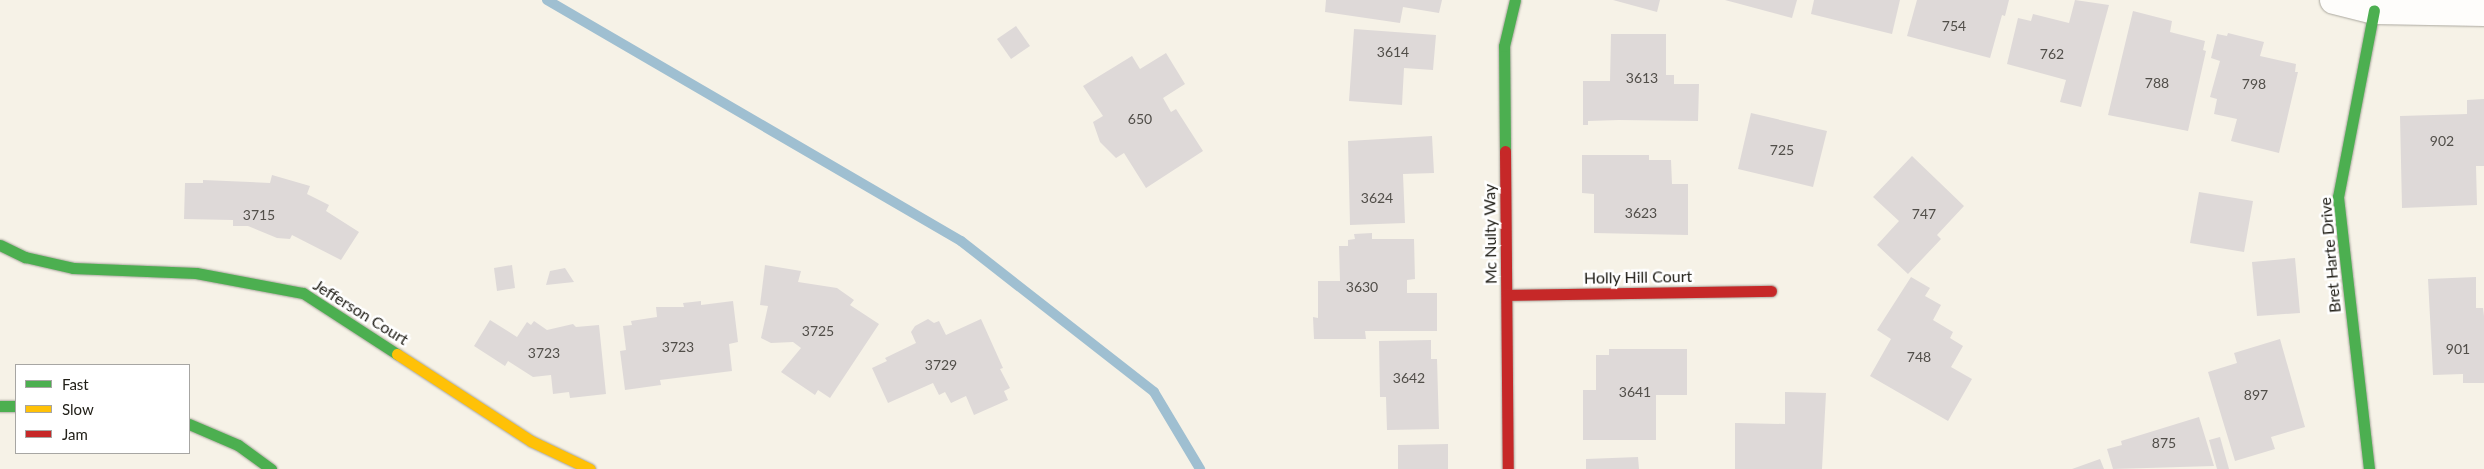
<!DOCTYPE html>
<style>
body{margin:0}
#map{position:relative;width:2484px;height:469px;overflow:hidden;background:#f6f2e7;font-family:Lato,sans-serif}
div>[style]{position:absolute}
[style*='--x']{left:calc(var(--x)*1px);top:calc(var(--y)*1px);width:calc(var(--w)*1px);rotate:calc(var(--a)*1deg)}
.stream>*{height:10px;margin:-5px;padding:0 5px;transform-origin:5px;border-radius:5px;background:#9fbfd1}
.building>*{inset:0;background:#ded9d8}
.roads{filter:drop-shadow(0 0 1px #aaa79e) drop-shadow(0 0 1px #aaa79e)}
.street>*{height:28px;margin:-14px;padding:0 14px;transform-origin:14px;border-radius:14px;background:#fefdfb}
.fast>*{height:11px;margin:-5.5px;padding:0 5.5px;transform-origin:5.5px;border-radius:5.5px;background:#4caf50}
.slow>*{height:11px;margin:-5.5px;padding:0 5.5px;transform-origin:5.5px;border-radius:5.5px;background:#ffc107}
.jam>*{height:11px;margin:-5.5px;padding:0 5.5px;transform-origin:5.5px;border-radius:5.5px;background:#c62828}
span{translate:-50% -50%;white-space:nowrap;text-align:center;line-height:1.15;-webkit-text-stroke:5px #fff;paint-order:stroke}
.number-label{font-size:14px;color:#514e49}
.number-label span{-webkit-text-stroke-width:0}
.street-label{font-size:16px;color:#222019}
.legend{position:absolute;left:15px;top:364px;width:175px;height:90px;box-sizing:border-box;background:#fff;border:1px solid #a7a6a3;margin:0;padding:6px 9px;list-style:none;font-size:15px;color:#222019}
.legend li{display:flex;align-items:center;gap:10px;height:25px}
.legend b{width:25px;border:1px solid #a7a6a3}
</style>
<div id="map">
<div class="stream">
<i style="--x:547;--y:0;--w:479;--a:30.2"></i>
<i style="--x:961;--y:241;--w:245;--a:38"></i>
<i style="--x:1154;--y:392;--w:90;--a:59.1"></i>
</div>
<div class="building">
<i style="clip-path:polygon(1326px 0,1442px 0,1439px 13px,1403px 7px,1400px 23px,1325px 12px)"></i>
<i style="clip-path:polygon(1613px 0,1660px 0,1657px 12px)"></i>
<i style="clip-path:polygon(1725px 0,1797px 0,1792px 18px)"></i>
<i style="clip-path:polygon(1814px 0,1900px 0,1892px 34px,1811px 14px)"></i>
<i style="clip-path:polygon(1917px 0,2009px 0,2005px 16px,2002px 15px,1990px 58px,1907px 36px)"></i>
<i style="clip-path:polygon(2075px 0,2109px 5px,2081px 107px,2060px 102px,2066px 80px,2007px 64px,2018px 18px,2031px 21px,2033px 14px,2069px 23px)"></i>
<i style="clip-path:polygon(2133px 11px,2172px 21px,2170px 32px,2205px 41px,2203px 50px,2206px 51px,2188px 131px,2108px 115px)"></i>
<i style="clip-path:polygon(1016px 26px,1030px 46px,1011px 59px,997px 39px)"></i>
<i style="clip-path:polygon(1354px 29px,1436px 35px,1433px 70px,1404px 68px,1402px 105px,1349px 101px)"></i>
<i style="clip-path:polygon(2228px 33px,2264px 42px,2260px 56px,2296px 64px,2295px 72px,2298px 72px,2279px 153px,2231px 141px,2237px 119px,2214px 114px,2217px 99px,2210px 97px,2220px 61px,2211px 58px,2217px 34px,2227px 36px)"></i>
<i style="clip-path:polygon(1611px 34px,1666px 34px,1666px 75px,1674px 75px,1674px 84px,1699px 84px,1698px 121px,1619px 120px,1588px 121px,1588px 125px,1583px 125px,1583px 81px,1610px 81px)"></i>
<i style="clip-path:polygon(1166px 53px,1185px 84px,1163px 98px,1171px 112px,1176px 109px,1203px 151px,1146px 188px,1124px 153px,1116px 158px,1100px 142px,1093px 122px,1103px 116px,1083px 86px,1132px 56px,1140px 69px)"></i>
<i style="clip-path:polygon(2484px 99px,2484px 166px,2476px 166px,2477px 205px,2402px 208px,2400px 116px,2467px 114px,2467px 100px)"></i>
<i style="clip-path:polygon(1751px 113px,1827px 131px,1813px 187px,1738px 169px)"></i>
<i style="clip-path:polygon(1432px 136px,1434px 173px,1403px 174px,1405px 223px,1350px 225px,1348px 141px)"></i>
<i style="clip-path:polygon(1582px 155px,1649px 155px,1649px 160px,1671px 160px,1672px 184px,1688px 184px,1688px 235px,1594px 233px,1594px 194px,1582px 193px)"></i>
<i style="clip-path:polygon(1912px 156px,1964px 206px,1937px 235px,1941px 239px,1908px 274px,1877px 245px,1899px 221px,1873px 197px)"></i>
<i style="clip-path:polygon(272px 175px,310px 186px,307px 194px,329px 205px,326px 211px,359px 232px,341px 260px,292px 235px,290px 239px,277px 238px,248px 226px,233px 226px,233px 220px,184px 219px,185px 183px,203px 183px,203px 180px,270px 183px)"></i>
<i style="clip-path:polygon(2199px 192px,2253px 201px,2244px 252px,2190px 243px)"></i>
<i style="clip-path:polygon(1372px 233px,1372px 239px,1414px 239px,1415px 279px,1407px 280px,1407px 293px,1437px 293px,1437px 331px,1365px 331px,1366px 339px,1314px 339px,1313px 317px,1318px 318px,1318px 281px,1340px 281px,1339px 246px,1348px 246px,1348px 240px,1355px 239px,1354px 234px)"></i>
<i style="clip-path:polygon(2295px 258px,2300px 313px,2257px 316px,2252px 262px)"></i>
<i style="clip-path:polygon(512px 265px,515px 288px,497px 291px,494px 268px)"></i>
<i style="clip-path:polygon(765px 265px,801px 271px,798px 282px,837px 288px,854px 300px,850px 305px,879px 324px,830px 398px,818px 390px,815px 395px,781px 372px,801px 348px,793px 342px,771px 343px,761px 338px,768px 306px,760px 305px)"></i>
<i style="clip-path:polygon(565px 268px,574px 282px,546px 285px,550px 271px)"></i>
<i style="clip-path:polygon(1911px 277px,1930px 288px,1925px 296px,1941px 305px,1933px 320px,1953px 332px,1950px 338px,1963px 346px,1951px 367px,1972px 379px,1948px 421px,1870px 376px,1891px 339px,1877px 330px)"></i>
<i style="clip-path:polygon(2476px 277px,2476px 308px,2483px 308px,2484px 316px,2484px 383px,2463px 383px,2463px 374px,2433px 375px,2428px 279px)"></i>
<i style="clip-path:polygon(701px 301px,701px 305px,733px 301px,738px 342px,729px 344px,732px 371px,660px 380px,661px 385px,625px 390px,620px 351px,626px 350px,623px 326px,632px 325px,631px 321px,657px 317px,656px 307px,684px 307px,683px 303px)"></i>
<i style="clip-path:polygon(928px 319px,934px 323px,939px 321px,946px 335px,981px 319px,1003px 368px,1000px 369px,1010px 388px,1004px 391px,1008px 400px,974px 415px,966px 396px,951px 403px,945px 392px,939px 395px,933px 383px,888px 403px,872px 368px,887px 361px,885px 358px,916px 343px,911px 332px,915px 326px)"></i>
<i style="clip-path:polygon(490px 320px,517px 337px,527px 322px,531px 325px,534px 321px,547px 330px,573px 324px,576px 327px,599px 325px,606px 394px,570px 398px,569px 392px,553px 394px,551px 375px,533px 377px,508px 361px,505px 366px,474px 346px)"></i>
<i style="clip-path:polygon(2280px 339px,2305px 427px,2271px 437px,2275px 449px,2235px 461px,2208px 372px,2237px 363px,2234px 353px)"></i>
<i style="clip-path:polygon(1431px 340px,1431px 359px,1437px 359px,1439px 429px,1387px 430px,1386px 397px,1380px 397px,1379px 341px)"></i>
<i style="clip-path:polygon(1609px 349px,1687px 349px,1687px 395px,1656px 395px,1656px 440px,1583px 440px,1583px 390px,1596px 390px,1596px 355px,1609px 355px)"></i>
<i style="clip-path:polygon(1785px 392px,1826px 393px,1822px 469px,1735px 469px,1735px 423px,1785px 424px)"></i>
<i style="clip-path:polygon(2199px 417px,2214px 466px,2113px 469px,2107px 449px,2122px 445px,2121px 441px)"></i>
<i style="clip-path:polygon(2220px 437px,2229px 469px,2217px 469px,2209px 440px)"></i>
<i style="clip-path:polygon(1448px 444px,1448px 469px,1398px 469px,1398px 445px)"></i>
<i style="clip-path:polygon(1638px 457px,1639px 469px,1586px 469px,1586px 459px)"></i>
<i style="clip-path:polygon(2100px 459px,2104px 469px,2072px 469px)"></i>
</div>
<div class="roads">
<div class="street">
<i style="--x:2334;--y:0;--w:41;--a:14"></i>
<i style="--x:2374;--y:10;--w:110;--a:1"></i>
</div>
<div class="fast">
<i style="--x:1505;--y:151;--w:105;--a:-90.5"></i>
<i style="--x:1504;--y:46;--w:47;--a:-76.6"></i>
<i style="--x:0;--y:245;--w:28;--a:26"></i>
<i style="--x:25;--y:257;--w:49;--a:12.9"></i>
<i style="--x:73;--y:268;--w:123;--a:2.3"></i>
<i style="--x:196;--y:273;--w:109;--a:10.6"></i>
<i style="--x:303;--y:293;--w:112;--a:33"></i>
<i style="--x:0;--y:406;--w:16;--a:0"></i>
<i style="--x:189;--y:424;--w:53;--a:23.2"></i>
<i style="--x:238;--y:445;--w:41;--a:36"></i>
<i style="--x:2369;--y:469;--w:274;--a:-96.5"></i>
<i style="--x:2338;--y:197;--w:190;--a:-79.1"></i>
</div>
<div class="slow">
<i style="--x:397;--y:354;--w:160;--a:33"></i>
<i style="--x:531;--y:441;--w:65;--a:25.4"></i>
</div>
<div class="jam">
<i style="--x:1505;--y:151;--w:318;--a:89.5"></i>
<i style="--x:1507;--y:295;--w:264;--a:-0.9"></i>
</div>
</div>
<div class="number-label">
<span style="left:1954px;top:26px">754</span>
<span style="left:1393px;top:52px">3614</span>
<span style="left:2052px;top:54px">762</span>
<span style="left:1642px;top:78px">3613</span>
<span style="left:2157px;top:83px">788</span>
<span style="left:2254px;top:84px">798</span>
<span style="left:1140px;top:119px">650</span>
<span style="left:2442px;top:141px">902</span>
<span style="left:1782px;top:150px">725</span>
<span style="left:1377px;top:198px">3624</span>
<span style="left:1641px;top:213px">3623</span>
<span style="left:1924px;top:214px">747</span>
<span style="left:259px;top:215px">3715</span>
<span style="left:1362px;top:287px">3630</span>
<span style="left:818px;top:331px">3725</span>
<span style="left:678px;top:347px">3723</span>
<span style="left:2458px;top:349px">901</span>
<span style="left:544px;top:353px">3723</span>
<span style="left:1919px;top:357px">748</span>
<span style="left:941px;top:365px">3729</span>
<span style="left:1409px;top:378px">3642</span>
<span style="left:1635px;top:392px">3641</span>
<span style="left:2256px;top:395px">897</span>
<span style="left:2164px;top:443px">875</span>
</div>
<div class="street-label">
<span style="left:1490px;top:234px;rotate:-91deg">Mc Nulty Way</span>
<span style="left:2330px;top:255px;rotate:-95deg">Bret Harte Drive</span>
<span style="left:1638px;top:277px;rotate:-1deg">Holly Hill Court</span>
<span style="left:361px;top:312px;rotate:32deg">Jefferson Court</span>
</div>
<ul class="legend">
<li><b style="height:6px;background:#4caf50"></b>Fast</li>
<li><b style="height:6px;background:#ffc107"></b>Slow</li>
<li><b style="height:6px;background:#c62828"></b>Jam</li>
</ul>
</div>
